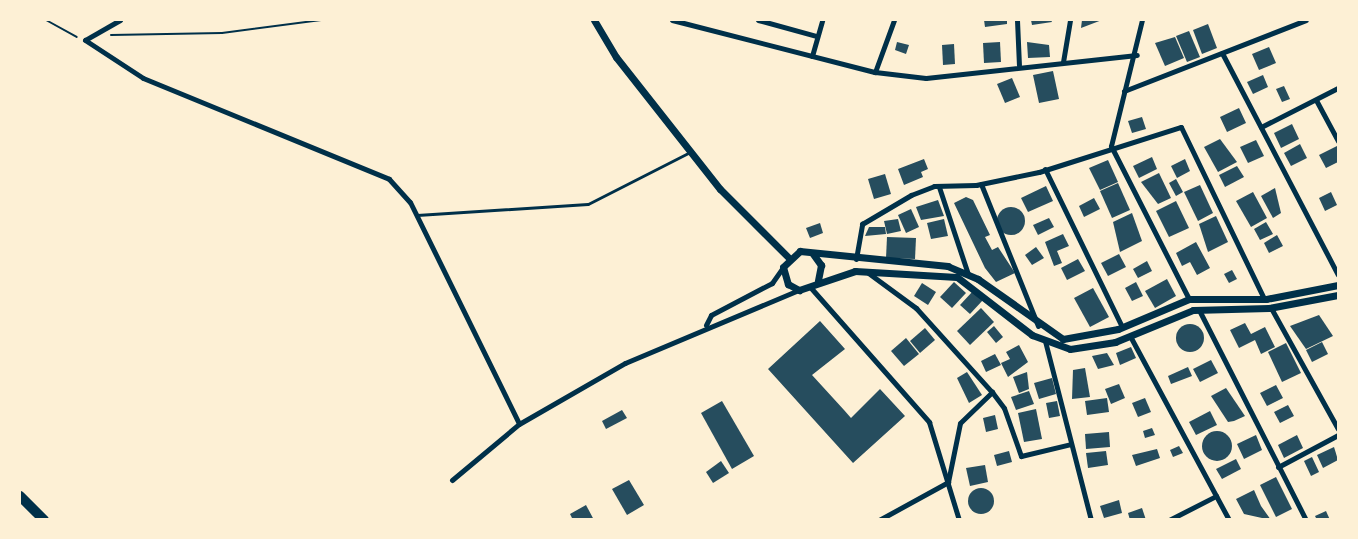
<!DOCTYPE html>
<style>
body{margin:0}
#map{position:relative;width:1358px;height:539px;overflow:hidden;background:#fdf0d5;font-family:Commissioner,sans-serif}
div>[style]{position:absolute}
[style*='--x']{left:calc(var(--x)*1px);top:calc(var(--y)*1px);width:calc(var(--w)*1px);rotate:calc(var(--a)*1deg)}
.building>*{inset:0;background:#264d5e}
.round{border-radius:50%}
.path>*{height:2px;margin:-1px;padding:0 1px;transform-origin:1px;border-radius:1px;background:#003049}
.service>*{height:3px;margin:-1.5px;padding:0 1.5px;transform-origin:1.5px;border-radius:1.5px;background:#003049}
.minor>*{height:5px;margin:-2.5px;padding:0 2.5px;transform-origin:2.5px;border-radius:2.5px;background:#003049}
.tertiary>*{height:7px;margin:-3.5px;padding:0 3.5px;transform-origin:3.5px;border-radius:3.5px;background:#003049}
.motorway>*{height:10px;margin:-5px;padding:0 5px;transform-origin:5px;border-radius:5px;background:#003049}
span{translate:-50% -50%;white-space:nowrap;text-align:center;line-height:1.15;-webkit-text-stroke:4.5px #fdf0d5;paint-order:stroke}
.frame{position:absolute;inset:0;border:21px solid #fdf0d5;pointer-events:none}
</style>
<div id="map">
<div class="building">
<i style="clip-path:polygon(984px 20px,1007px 20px,1007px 24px,985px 27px)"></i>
<i style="clip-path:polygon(1031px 20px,1051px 20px,1052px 22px,1032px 25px)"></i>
<i style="clip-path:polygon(1082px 20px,1102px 20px,1081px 28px)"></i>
<i style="clip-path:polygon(1208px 24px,1217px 48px,1202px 54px,1193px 30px)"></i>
<i style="clip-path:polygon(1189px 31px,1200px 57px,1187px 62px,1176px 36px)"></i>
<i style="clip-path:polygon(1175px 37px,1184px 58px,1165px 66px,1155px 43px)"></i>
<i style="clip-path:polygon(897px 42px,909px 45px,906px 54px,895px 50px)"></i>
<i style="clip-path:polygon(1000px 42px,1001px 62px,984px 63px,983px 43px)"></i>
<i style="clip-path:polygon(1027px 42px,1049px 45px,1050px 57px,1028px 58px)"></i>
<i style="clip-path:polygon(954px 44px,955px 64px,943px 65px,942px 45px)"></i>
<i style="clip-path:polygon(1269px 47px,1276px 63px,1259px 70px,1252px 54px)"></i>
<i style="clip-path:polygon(1053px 71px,1059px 99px,1039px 103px,1033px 75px)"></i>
<i style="clip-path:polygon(1263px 75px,1268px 87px,1253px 94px,1247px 82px)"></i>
<i style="clip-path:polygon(1012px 78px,1020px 97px,1005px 103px,997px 84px)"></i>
<i style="clip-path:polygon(1284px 86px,1290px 99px,1282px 102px,1276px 89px)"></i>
<i style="clip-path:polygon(1239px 108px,1246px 123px,1227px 132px,1220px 117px)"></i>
<i style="clip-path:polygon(1142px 117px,1146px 129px,1132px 133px,1128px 121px)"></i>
<i style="clip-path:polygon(1292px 124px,1299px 139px,1281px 148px,1274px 133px)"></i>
<i style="clip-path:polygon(1220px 139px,1237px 162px,1218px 172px,1204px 147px)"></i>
<i style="clip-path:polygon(1256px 140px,1264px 156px,1248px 163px,1240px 147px)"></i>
<i style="clip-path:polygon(1300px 144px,1307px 158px,1291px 166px,1284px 153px)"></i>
<i style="clip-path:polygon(1337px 146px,1338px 162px,1326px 168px,1319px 155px)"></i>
<i style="clip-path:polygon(1152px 157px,1157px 169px,1139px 178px,1133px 166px)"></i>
<i style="clip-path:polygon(924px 159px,928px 169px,921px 172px,923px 177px,904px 185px,898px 169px)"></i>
<i style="clip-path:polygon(1185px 159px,1190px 171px,1177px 178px,1171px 166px)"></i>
<i style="clip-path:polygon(1108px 160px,1118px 182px,1100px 190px,1089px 168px)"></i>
<i style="clip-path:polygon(1237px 166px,1244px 177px,1225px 187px,1219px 175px)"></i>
<i style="clip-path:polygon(1159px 173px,1171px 198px,1158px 204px,1141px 182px)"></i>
<i style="clip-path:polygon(885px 174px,891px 194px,874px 199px,868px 179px)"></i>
<i style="clip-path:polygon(1176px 179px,1183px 192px,1176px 196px,1169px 183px)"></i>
<i style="clip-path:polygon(1118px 183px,1130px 210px,1112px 218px,1100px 191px)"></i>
<i style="clip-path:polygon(1200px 185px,1213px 213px,1198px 221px,1184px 192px)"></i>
<i style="clip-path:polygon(1046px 186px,1053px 201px,1028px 212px,1021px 198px)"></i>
<i style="clip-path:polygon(1275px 188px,1281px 213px,1273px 218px,1261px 196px)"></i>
<i style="clip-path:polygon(1253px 192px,1267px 218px,1251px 227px,1236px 201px)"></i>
<i style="clip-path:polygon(1331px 192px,1337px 205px,1325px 211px,1319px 198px)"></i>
<i style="clip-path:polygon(966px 197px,973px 200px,990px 235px,985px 237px,992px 250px,998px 247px,1015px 273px,996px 282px,985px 268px,954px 203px)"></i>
<i style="clip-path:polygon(1094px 198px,1100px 209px,1084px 217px,1079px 206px)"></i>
<i style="clip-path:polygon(938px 200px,944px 216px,921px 220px,916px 207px)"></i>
<i style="clip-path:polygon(1176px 201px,1189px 228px,1169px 237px,1156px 211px)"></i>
<i class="round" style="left:997px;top:207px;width:28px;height:28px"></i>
<i style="clip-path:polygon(911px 209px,919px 227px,906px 233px,898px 215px)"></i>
<i style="clip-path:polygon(1132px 213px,1142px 241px,1120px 252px,1113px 222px)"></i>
<i style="clip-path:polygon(1216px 216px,1228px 242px,1208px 252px,1199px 224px)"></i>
<i style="clip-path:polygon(1049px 218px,1054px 227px,1038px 235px,1033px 225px)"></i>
<i style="clip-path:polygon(898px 219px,901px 231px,887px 234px,884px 221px)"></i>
<i style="clip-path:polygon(944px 219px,948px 236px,931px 239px,927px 223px)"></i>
<i style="clip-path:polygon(1266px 222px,1273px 234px,1260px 240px,1254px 229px)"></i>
<i style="clip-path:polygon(820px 223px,823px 233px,810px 238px,806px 228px)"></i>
<i style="clip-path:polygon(869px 227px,885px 227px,886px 234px,865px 236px)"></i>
<i style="clip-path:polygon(1063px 234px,1069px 246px,1057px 251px,1062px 263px,1054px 266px,1045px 242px)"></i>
<i style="clip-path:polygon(1277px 235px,1283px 246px,1269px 253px,1264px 243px)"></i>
<i style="clip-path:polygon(887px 237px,916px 238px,915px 259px,886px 258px)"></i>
<i style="clip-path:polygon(1196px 242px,1210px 268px,1197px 275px,1190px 262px,1182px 266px,1176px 253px)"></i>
<i style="clip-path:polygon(1036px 247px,1044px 258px,1032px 265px,1025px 255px)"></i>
<i style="clip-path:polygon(1119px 254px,1126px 267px,1108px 276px,1101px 263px)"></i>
<i style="clip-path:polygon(1078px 259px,1085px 271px,1067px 280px,1061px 268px)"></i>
<i style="clip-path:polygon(1147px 261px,1152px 271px,1138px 278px,1133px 269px)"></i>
<i style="clip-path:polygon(1232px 270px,1237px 279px,1229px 283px,1224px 274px)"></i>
<i style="clip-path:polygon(1167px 279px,1176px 296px,1155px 308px,1145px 291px)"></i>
<i style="clip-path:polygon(954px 282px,966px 293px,952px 308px,940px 297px)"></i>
<i style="clip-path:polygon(1136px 282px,1143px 296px,1132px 301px,1125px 288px)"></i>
<i style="clip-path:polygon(922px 283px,936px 292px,928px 305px,914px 296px)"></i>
<i style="clip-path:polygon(1093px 288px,1109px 317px,1090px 327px,1074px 298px)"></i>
<i style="clip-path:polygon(973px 291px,983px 300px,970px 314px,960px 305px)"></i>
<i style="clip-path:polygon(981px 308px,994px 322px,970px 345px,957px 331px)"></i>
<i style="clip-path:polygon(1319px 315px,1333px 336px,1306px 349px,1290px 326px)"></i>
<i style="clip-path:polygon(820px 321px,845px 349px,812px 375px,844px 410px,851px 418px,880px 389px,905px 416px,853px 463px,768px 369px)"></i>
<i style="clip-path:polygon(1245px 323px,1251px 334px,1265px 327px,1275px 347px,1261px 354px,1255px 340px,1239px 348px,1230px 330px)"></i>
<i class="round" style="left:1176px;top:324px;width:28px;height:28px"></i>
<i style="clip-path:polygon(994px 326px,1003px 337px,996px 343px,987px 332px)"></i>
<i style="clip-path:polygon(925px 328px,935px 340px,920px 353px,910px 341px)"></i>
<i style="clip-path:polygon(906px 338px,919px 354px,904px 366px,891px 351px)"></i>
<i style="clip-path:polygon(1322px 342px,1328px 354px,1312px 362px,1306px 350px)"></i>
<i style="clip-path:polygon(1286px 343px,1301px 373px,1282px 382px,1268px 352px)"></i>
<i style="clip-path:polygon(1019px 345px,1028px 362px,1008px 377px,1001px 363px,1010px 359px,1006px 352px)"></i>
<i style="clip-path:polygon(1131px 347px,1136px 358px,1120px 365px,1116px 353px)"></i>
<i style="clip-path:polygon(1107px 353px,1114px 365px,1098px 369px,1092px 356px)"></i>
<i style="clip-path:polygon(995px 354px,1001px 365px,986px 372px,981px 361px)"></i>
<i style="clip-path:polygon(1211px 360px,1218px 373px,1200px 382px,1193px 369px)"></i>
<i style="clip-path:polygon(1188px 367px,1192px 376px,1171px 384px,1168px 376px)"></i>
<i style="clip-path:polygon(1085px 368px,1090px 397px,1072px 399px,1073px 370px)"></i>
<i style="clip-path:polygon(967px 372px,982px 395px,969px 403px,957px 378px)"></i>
<i style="clip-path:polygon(1027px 372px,1029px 389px,1019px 393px,1013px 377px)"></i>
<i style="clip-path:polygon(1052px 378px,1056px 394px,1039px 399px,1034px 383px)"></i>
<i style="clip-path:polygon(1119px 384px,1125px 398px,1111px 404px,1105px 389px)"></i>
<i style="clip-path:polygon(1276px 385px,1283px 398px,1267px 406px,1260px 393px)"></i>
<i style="clip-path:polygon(1226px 388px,1245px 416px,1234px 421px,1228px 422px,1211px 396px)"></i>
<i style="clip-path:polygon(1029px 391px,1034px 404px,1016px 410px,1011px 397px)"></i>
<i style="clip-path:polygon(1107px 398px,1109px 412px,1087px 415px,1085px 401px)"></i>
<i style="clip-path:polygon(1145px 398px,1151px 412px,1138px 417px,1132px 403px)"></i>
<i style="clip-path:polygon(722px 401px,754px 456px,732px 469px,701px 413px)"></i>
<i style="clip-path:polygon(1057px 401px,1060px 416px,1049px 418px,1046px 403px)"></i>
<i style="clip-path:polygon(1288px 405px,1294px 416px,1280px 423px,1274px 412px)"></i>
<i style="clip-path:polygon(1036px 409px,1042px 439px,1024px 442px,1018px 413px)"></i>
<i style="clip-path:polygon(622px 410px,627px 418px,606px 429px,602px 421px)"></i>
<i style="clip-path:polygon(1210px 411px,1217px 425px,1196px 435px,1189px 422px)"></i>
<i style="clip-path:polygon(995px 415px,998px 429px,986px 432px,983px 418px)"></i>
<i style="clip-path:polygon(1152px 428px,1155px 435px,1145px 438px,1143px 431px)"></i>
<i class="round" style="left:1202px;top:431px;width:30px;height:30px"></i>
<i style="clip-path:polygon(1109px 432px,1110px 447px,1086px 449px,1085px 434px)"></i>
<i style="clip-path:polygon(1256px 435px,1262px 450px,1244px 459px,1237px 444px)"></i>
<i style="clip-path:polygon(1297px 435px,1303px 448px,1284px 458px,1278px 445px)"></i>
<i style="clip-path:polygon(1179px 446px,1183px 453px,1173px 457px,1170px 450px)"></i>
<i style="clip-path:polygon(1334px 447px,1338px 460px,1323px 468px,1317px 455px)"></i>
<i style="clip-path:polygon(1157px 449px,1160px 458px,1136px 466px,1132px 455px)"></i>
<i style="clip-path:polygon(1009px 451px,1012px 462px,997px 466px,994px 455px)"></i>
<i style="clip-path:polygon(1106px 451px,1108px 465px,1088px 468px,1086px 453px)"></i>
<i style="clip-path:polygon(1312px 457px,1319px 472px,1311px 476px,1304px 461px)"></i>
<i style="clip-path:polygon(1236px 459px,1241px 469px,1222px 479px,1216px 469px)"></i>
<i style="clip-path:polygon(721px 461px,729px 473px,713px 483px,706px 472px)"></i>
<i style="clip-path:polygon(985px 465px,988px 482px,970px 486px,966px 468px)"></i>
<i style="clip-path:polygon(1276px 477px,1292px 509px,1276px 517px,1260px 485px)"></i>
<i style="clip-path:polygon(629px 480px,644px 505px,627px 515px,612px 489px)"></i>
<i class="round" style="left:968px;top:488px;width:26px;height:26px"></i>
<i style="clip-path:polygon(1254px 490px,1261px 506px,1271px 520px,1244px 514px,1236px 499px)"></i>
<i style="clip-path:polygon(1119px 500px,1122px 513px,1104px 518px,1100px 506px)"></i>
<i style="clip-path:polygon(586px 505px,594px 520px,573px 520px,570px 514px)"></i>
<i style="clip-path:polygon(1142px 508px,1146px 520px,1130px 520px,1128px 513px)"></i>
<i style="clip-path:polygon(1326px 511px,1330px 520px,1317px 520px,1315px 516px)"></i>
</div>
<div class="path">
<i style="--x:46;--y:20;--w:35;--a:29"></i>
<i style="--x:111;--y:35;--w:111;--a:-1"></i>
<i style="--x:222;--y:33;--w:100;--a:-7.5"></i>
</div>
<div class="service">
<i style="--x:417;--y:215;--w:171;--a:-3.7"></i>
<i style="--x:588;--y:204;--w:114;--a:-27"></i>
</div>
<div class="minor">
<i style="--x:120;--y:20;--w:40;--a:150.3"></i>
<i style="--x:85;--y:40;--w:69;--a:33.2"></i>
<i style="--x:143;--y:78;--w:266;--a:22.3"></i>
<i style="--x:389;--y:179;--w:31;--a:48"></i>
<i style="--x:410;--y:202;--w:247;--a:63.8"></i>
<i style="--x:672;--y:20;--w:210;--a:14.4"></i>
<i style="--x:875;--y:72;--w:51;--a:6.7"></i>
<i style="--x:926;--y:78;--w:212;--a:-6.2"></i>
<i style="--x:758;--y:20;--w:60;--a:15.4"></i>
<i style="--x:1017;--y:20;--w:45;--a:87.5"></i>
<i style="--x:1222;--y:53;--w:250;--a:62.4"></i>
<i style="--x:812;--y:56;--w:37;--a:-74"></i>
<i style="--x:1063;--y:62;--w:43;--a:-80.5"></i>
<i style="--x:875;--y:72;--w:55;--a:-69.9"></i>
<i style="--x:1124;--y:91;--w:195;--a:-21.3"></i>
<i style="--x:1316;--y:100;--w:47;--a:61.8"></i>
<i style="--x:1261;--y:127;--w:86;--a:-26.9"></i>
<i style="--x:1111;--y:146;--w:172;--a:63"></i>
<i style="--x:1111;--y:146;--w:130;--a:-76.2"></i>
<i style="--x:1045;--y:169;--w:176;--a:64"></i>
<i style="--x:981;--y:184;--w:153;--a:68.1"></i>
<i style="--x:939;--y:187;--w:92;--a:71.6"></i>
<i style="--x:856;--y:259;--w:36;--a:-80"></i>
<i style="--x:862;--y:224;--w:57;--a:-30.6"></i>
<i style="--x:911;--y:195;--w:25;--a:-21"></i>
<i style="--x:934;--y:186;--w:42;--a:-1.4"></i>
<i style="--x:976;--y:185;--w:64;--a:-11.7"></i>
<i style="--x:1039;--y:172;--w:149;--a:-17.6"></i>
<i style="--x:1181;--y:127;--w:191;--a:64.2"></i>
<i style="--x:867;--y:272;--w:61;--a:36.3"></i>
<i style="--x:916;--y:308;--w:113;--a:47.9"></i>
<i style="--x:992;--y:392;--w:20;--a:53"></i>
<i style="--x:1004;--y:408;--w:51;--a:70.5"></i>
<i style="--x:1021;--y:456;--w:51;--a:-13.5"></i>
<i style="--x:811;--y:288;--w:179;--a:48.6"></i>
<i style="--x:929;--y:422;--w:102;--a:73"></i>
<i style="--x:1271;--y:308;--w:138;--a:61"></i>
<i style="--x:1199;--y:310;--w:236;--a:63"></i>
<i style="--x:706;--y:325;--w:11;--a:-63"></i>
<i style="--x:711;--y:315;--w:69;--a:-27.7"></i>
<i style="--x:772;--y:283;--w:19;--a:-55"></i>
<i style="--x:1130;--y:336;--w:209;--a:61.7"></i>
<i style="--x:1045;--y:341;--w:185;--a:75.6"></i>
<i style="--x:1278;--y:467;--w:68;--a:-28.1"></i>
<i style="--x:452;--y:480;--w:87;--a:-39.9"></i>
<i style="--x:519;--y:424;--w:122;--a:-29.9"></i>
<i style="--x:625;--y:363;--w:189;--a:-22.8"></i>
<i style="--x:879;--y:520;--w:79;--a:-28.8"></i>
<i style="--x:948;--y:482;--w:60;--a:-78.5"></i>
<i style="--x:960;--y:423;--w:45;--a:-44.1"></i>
<i style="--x:1169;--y:520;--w:53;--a:-27.1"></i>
</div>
<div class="tertiary">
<i style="--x:594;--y:20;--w:43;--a:59.3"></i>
<i style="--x:616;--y:57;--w:168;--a:51.8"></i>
<i style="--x:720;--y:189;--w:96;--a:45"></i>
<i style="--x:813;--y:254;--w:14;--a:54"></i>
<i style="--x:821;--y:265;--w:16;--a:101"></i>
<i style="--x:1338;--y:285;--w:73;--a:169"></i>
<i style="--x:1266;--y:299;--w:77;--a:180"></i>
<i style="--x:1189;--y:299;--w:77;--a:157.1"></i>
<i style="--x:1118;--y:329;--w:56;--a:169.7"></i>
<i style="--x:1063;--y:339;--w:104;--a:-144.8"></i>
<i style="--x:978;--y:279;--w:33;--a:-157"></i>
<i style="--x:948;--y:266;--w:149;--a:-174.2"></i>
<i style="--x:800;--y:251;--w:23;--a:137"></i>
<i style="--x:783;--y:267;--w:18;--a:74"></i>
<i style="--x:788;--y:284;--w:13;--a:29"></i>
<i style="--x:799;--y:290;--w:59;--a:-18.7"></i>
<i style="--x:855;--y:271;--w:102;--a:3.4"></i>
<i style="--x:957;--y:277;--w:95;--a:37.7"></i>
<i style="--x:1032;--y:335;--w:40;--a:20.2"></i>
<i style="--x:1070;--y:349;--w:46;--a:-8.8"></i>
<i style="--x:1115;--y:342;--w:84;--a:-22.3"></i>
<i style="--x:1193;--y:310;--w:76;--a:-1.5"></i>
<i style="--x:1269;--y:308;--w:70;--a:-10.7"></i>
</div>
<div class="motorway">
<i style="--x:20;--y:496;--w:34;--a:45"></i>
</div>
<div class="frame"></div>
</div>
